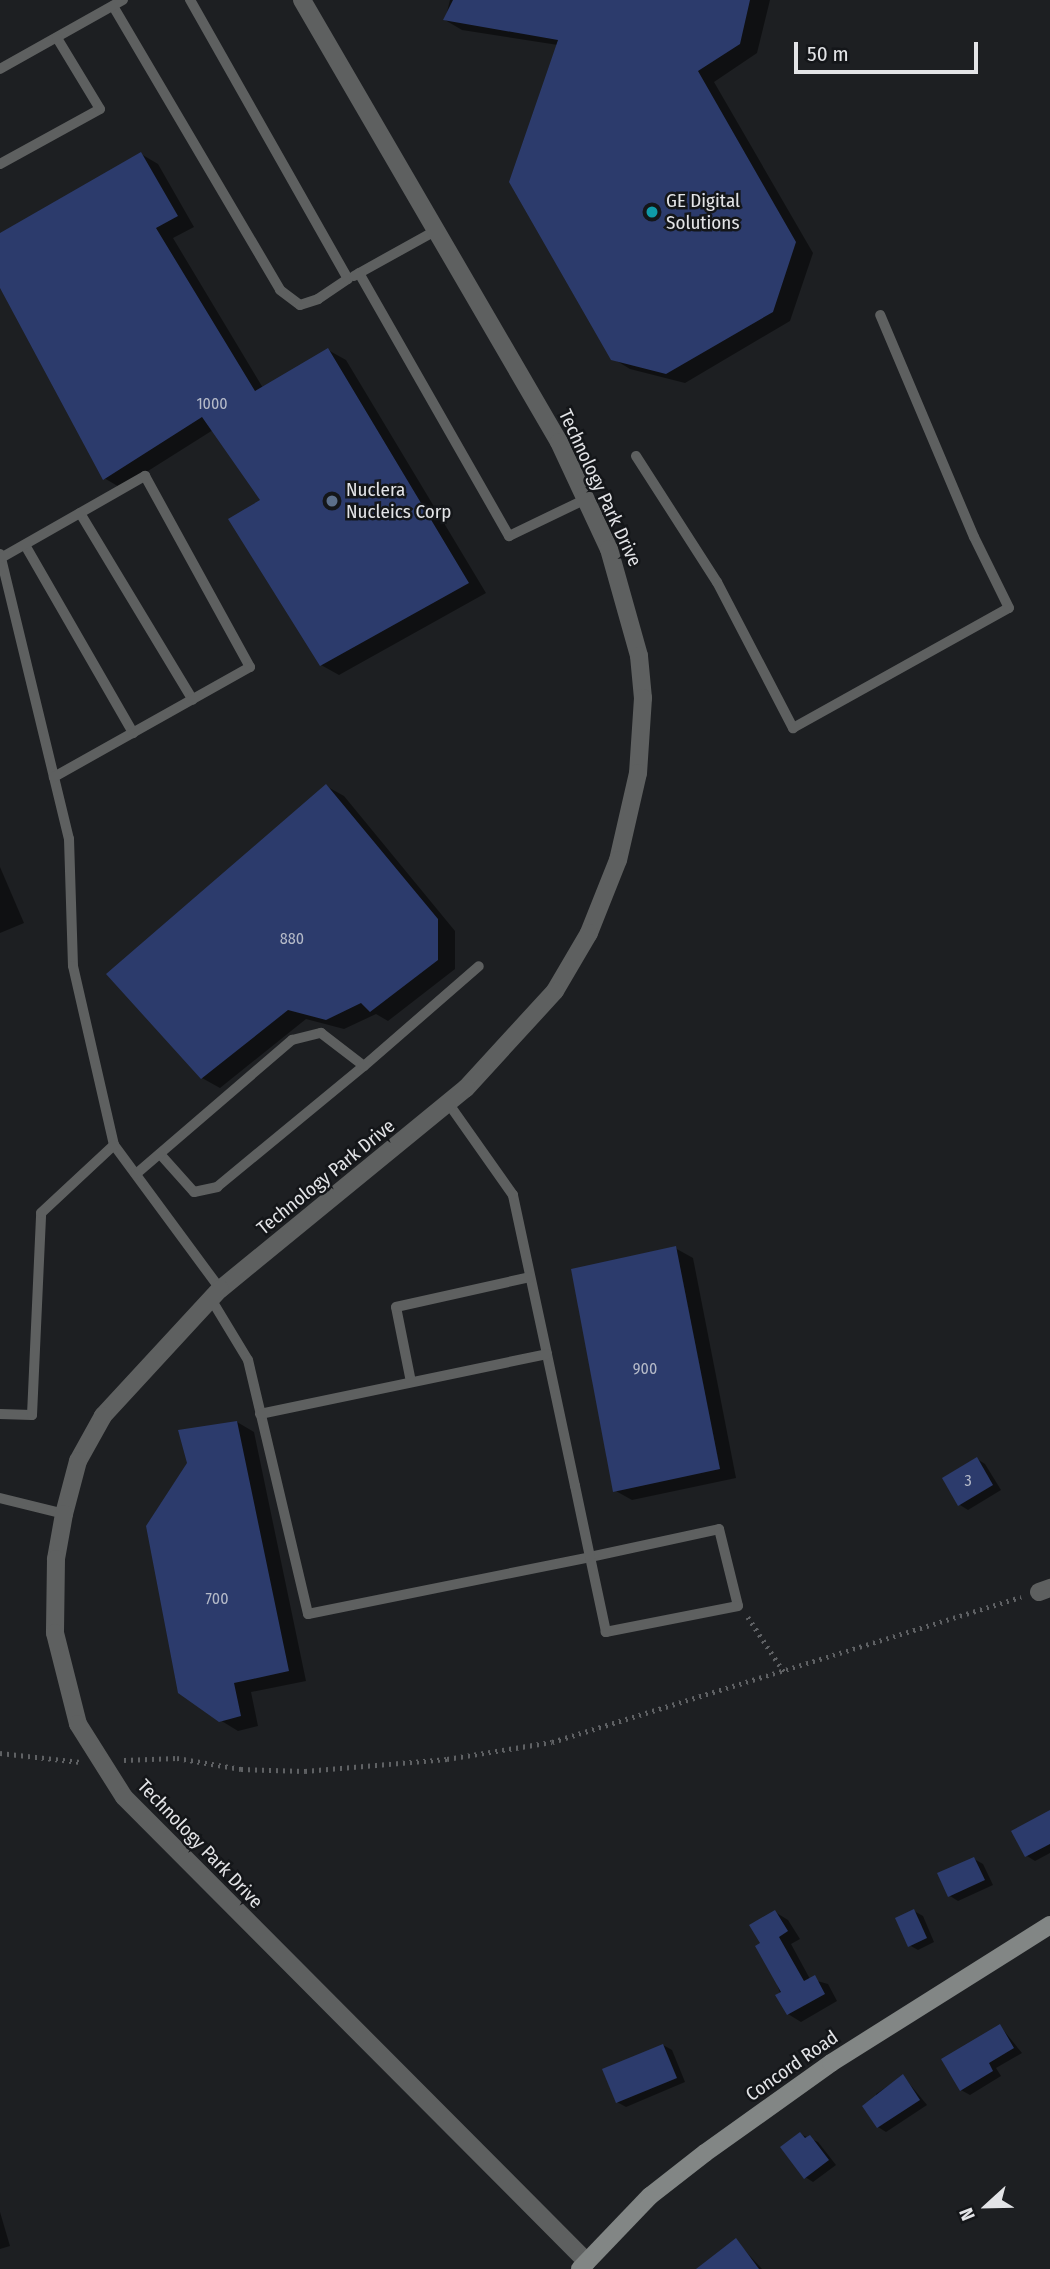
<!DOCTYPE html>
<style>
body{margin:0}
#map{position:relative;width:1050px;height:2269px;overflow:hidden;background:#1d1f22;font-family:"Fira Sans Condensed",sans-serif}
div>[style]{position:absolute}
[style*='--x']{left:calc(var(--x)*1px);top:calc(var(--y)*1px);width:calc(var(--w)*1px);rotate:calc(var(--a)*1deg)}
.shadow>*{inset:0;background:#0007}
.building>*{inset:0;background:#2c3b6c}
.path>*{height:4.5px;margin-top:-2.25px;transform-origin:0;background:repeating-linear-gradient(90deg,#5f6164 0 2px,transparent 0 7px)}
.service>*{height:10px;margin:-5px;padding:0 5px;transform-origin:5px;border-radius:5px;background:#5e6060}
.minor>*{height:18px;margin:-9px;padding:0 9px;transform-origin:9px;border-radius:9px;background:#5e6060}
.secondary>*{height:18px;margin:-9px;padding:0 9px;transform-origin:9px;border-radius:9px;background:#828685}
.dots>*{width:19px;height:19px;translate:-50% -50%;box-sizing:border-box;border:4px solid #141619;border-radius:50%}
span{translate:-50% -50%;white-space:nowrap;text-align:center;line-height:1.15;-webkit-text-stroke:5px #141619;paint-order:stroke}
.number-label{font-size:16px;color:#b5bac8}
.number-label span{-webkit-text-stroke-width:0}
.poi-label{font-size:19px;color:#e3e4e7}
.left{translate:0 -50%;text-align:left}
.street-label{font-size:19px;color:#e3e4e7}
.north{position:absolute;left:952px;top:2171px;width:70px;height:70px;-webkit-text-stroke:5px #141619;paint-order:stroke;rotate:248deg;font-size:19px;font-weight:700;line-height:28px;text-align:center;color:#e3e4e7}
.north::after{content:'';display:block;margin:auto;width:24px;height:32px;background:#e3e4e7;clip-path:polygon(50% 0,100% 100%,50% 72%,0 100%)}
.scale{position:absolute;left:794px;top:42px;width:184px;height:32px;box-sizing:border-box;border:4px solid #e3e4e7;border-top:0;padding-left:9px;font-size:21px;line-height:24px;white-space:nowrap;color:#e3e4e7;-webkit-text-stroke:5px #141619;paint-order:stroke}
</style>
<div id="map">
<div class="shadow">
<i style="clip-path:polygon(450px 0,770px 0,757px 53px,714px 82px,813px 253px,790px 321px,685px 383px,630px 369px,612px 358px,558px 45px,462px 30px,445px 20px)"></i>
<i style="clip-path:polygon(141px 154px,158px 164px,194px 227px,173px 238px,263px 388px,328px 350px,346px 360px,486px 593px,339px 675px,321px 665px,262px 500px,213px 430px,121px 488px,104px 478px,0 284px,0 235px)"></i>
<i style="clip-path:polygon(326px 786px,344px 796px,455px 931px,455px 969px,388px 1021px,376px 1014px,344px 1029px,306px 1019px,220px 1088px,202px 1078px)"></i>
<i style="clip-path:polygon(0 867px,24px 923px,0 933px)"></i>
<i style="clip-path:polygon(675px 1248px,693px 1258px,736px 1478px,632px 1500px,614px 1490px)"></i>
<i style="clip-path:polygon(237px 1422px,254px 1432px,306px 1681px,251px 1692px,258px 1726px,238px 1731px,220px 1720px)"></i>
<i style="clip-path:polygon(977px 1459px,985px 1464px,1001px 1490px,968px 1510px,960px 1505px)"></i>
<i style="clip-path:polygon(1050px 1819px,1050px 1853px,1035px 1861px,1027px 1856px)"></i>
<i style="clip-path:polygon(974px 1859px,983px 1864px,993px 1885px,958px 1901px,950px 1896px)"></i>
<i style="clip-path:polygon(914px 1911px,923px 1916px,934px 1942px,918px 1950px,909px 1945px)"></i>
<i style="clip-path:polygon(775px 1912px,788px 1920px,800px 1939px,791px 1944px,810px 1979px,828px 1984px,837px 2001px,801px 2022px,788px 2014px,762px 1944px)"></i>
<i style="clip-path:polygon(1000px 2026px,1022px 2053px,996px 2068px,1001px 2076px,970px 2095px,961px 2090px)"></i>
<i style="clip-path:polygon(663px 2045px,672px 2050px,685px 2082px,626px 2107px,617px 2102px)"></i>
<i style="clip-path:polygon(903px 2076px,927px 2105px,886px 2132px,878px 2127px,876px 2094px)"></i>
<i style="clip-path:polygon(800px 2134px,818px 2142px,836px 2165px,813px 2182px,805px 2177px)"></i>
<i style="clip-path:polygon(0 2212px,10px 2246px,0 2249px)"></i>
<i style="clip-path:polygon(736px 2241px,762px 2269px,705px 2269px)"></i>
</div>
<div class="building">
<i style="clip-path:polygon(453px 0,750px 0,740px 44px,698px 71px,796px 242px,773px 312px,666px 374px,611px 360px,509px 182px,558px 40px,443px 20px)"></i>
<i style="clip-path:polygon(141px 152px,178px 216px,156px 228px,255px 391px,328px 348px,469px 583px,320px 666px,228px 519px,260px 500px,202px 417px,103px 480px,0 288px,0 233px)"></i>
<i style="clip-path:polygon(326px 784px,438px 919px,438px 960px,370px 1012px,361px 1003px,326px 1020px,288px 1010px,201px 1079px,106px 974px)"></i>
<i style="clip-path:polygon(676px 1246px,720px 1469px,613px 1492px,571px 1269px)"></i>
<i style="clip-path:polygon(237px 1421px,289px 1671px,234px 1683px,241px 1716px,219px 1722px,178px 1693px,146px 1526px,187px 1463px,178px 1430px)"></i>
<i style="clip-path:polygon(977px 1457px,993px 1485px,958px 1506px,942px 1478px)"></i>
<i style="clip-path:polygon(1050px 1810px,1050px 1844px,1025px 1857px,1011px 1831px)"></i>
<i style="clip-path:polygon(974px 1857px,985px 1880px,948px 1897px,937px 1873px)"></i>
<i style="clip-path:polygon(914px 1909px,927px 1938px,908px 1947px,895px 1918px)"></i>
<i style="clip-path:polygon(775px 1910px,788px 1931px,779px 1937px,804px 1981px,815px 1975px,825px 1994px,787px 2015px,775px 1995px,781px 1992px,755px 1946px,760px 1943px,749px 1925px)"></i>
<i style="clip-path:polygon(1000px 2024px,1014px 2048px,989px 2063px,993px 2071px,960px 2091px,941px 2059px)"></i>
<i style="clip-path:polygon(663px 2044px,677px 2078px,616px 2103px,602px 2069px)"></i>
<i style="clip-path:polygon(903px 2074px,920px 2100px,877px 2128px,862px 2106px)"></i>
<i style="clip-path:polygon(800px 2132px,805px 2138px,810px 2135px,829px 2160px,804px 2179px,780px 2147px)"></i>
<i style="clip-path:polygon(736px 2238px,759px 2269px,696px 2269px)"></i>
</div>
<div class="path">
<i style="--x:748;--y:1617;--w:66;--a:56.8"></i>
<i style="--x:0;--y:1753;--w:81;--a:6.4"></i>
<i style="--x:124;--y:1760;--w:53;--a:-2.2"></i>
<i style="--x:177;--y:1758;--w:65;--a:9.8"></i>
<i style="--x:241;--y:1769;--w:64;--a:1.8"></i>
<i style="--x:305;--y:1771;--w:143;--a:-4.8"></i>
<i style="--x:447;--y:1759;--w:106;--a:-9.2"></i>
<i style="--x:552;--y:1742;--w:491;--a:-17.2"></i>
</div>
<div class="service">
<i style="--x:113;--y:6;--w:329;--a:59.5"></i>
<i style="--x:280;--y:290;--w:25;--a:37"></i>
<i style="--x:300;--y:305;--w:19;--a:-18"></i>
<i style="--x:318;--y:299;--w:36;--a:-34"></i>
<i style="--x:348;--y:279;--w:321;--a:-119.5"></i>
<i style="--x:0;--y:69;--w:141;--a:-29.3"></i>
<i style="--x:0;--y:164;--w:114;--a:-28.8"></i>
<i style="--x:100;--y:109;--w:83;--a:-121.2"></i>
<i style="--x:359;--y:273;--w:303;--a:60.3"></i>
<i style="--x:509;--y:536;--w:85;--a:-25.7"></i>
<i style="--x:354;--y:276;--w:93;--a:-29.1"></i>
<i style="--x:636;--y:456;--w:150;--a:57.3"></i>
<i style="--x:717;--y:582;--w:165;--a:62.5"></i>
<i style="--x:793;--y:728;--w:247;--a:-29.1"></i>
<i style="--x:1009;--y:608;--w:79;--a:-116.2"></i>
<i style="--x:974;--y:537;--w:241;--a:-112.9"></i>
<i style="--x:80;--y:513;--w:218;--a:58.9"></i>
<i style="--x:25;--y:545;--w:217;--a:60.1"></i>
<i style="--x:0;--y:554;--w:293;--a:76.4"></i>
<i style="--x:69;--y:839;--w:127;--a:88.2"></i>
<i style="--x:73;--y:966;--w:184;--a:77.1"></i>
<i style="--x:114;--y:1145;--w:179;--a:53.6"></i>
<i style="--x:1;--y:558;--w:166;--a:-29.7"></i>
<i style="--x:145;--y:476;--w:218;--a:61.2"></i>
<i style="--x:250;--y:667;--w:225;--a:150.7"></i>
<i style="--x:160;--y:1154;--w:51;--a:48.2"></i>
<i style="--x:194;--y:1192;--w:24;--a:-12"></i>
<i style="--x:217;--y:1187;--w:190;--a:-39.5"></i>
<i style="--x:136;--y:1174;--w:206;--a:-40.7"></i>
<i style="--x:292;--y:1040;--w:30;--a:-14"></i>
<i style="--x:321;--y:1033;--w:54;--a:37.5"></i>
<i style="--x:364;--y:1066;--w:152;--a:-41"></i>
<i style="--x:211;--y:1299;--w:71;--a:58.8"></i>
<i style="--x:248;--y:1360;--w:261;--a:76.7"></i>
<i style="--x:308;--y:1614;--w:288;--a:-11.4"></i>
<i style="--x:590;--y:1557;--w:132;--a:-12.2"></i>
<i style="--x:719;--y:1529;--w:79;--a:76.1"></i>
<i style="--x:738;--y:1606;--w:135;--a:168.9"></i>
<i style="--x:606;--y:1632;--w:77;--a:-102"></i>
<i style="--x:590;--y:1557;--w:73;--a:-101.9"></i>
<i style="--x:575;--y:1486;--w:135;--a:-102"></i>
<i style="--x:547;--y:1354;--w:163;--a:-102.1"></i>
<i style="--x:513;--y:1195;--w:113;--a:-125.2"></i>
<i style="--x:411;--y:1382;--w:76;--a:-101.3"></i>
<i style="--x:396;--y:1307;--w:137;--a:-12.6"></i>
<i style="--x:0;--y:1414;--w:32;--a:2"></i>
<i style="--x:32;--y:1415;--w:202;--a:-87.4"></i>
<i style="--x:41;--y:1213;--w:100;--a:-43"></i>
<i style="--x:260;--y:1414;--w:293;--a:-11.8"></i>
<i style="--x:0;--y:1498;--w:66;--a:14"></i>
</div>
<div class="minor">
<i style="--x:302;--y:0;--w:511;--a:59.82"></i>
<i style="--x:559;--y:442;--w:118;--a:65"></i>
<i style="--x:609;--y:549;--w:111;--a:74.3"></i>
<i style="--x:639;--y:656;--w:42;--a:84.6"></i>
<i style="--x:643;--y:698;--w:75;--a:93.8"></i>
<i style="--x:638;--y:773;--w:89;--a:102.9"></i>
<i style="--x:618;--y:860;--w:79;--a:111.7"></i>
<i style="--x:589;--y:933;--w:67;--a:120.4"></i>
<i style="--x:555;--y:991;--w:132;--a:132.5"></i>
<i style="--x:466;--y:1088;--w:318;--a:140.7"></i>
<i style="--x:220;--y:1289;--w:173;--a:132.7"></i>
<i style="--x:103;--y:1416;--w:51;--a:119.1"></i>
<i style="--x:78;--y:1461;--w:55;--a:104.8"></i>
<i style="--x:64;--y:1514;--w:46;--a:100.1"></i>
<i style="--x:56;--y:1559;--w:74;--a:90.8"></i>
<i style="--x:55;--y:1633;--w:94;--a:75.8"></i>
<i style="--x:78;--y:1724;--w:86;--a:57.8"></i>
<i style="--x:124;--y:1797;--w:656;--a:45.12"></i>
<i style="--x:1039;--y:1592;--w:12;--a:-20"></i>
</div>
<div class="secondary">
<i style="--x:580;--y:2269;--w:101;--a:-46.2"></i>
<i style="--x:650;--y:2196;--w:70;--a:-38"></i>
<i style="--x:705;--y:2153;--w:155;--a:-35.5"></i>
<i style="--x:831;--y:2063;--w:259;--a:-32.2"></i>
</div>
<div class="dots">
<i style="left:652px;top:212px;background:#0f9aa8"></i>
<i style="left:332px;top:501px;background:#5c6f8a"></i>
</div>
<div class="number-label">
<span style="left:212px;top:404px">1000</span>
<span style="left:292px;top:939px">880</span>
<span style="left:645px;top:1369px">900</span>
<span style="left:968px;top:1481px">3</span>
<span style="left:217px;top:1599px">700</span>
</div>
<div class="poi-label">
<span class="left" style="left:666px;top:212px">GE Digital<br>Solutions</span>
<span class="left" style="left:346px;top:501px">Nuclera<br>Nucleics Corp</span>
</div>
<div class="street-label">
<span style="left:600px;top:488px;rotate:65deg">Technology Park Drive</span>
<span style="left:326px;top:1177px;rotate:-39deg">Technology Park Drive</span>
<span style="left:200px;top:1844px;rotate:46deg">Technology Park Drive</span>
<span style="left:792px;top:2066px;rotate:-35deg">Concord Road</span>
</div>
<div class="north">N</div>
<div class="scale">50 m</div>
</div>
